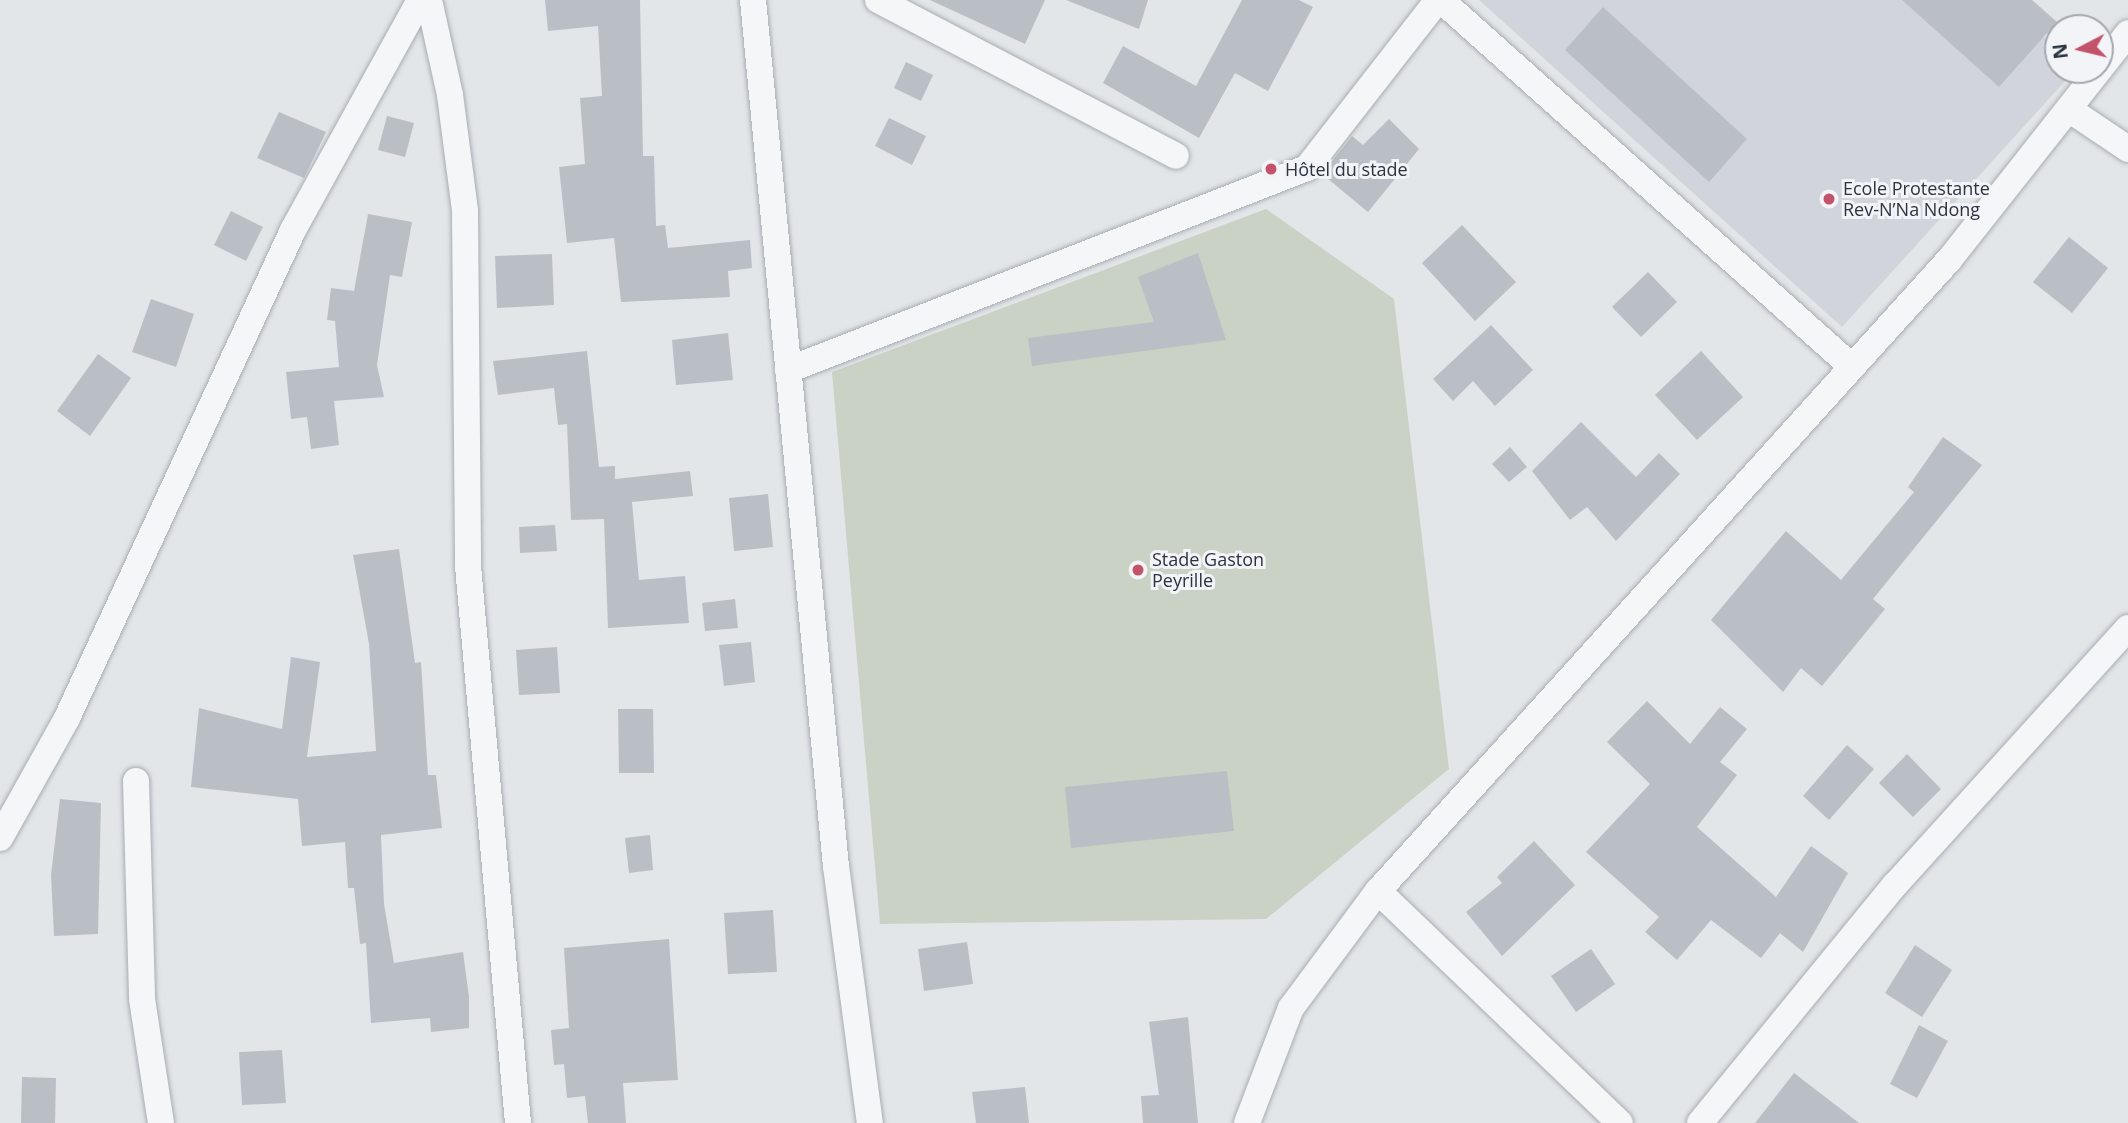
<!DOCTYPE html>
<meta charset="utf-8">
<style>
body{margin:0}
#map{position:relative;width:2128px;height:1123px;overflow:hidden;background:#e2e6e9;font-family:"Open Sans",sans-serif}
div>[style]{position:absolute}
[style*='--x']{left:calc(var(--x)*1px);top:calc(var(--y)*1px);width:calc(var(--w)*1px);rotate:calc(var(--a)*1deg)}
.built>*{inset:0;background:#d1d5db}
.green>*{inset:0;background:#c9d2c4}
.building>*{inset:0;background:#babfc6}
.roads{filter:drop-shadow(0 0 2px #a8adb3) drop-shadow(0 0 2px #a8adb3)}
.street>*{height:26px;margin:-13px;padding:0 13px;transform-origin:13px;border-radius:13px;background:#f5f6f8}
.dots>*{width:19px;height:19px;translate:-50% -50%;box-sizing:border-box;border:4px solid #f2f4f7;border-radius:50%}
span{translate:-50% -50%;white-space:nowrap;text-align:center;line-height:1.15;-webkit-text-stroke:6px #f2f4f7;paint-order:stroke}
.poi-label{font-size:18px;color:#2c3440}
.left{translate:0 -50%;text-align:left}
.north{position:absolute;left:2044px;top:14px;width:70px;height:70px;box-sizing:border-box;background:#f2f4f7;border:2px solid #a3a7ae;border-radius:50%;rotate:263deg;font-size:19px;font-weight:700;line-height:28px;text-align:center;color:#2c3440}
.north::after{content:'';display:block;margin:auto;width:24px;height:32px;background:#c3536b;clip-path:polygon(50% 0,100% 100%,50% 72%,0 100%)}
</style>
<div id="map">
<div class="built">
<i style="clip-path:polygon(1479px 0,2005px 0,2058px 50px,2058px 70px,2075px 70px,1842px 327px)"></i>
</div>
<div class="green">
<i style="clip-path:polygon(1266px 209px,1394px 299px,1449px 769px,1266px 919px,880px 924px,832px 372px)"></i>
</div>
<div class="building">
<i style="clip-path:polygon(545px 0,640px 0,643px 156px,654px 156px,656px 226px,665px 225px,668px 248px,750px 240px,752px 268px,728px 271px,730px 297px,621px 302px,614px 238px,567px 243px,559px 167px,585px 164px,580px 98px,602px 96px,598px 26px,548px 31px)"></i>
<i style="clip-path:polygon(930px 0,1045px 0,1025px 44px)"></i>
<i style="clip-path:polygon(1066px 0,1148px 0,1139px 29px)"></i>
<i style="clip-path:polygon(1242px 0,1299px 0,1313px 7px,1268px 91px,1235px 73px,1199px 138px,1103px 83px,1123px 46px,1196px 86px)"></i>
<i style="clip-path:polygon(1902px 0,2032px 0,2057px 22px,1999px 87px)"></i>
<i style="clip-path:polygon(1603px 7px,1747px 139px,1709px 182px,1565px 50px)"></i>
<i style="clip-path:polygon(906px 62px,933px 75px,921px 101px,894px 88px)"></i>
<i style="clip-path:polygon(279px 112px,326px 132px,304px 178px,257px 158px)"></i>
<i style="clip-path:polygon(387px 116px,414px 123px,405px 157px,378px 150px)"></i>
<i style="clip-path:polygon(889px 118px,926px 136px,912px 165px,875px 146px)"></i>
<i style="clip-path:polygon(1389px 119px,1419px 149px,1368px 212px,1322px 174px,1352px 136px,1363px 145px)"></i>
<i style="clip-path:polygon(231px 211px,263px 227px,246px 261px,214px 245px)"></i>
<i style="clip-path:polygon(368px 214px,412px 222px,402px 277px,390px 275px,377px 365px,384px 397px,334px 401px,339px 445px,311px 449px,307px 417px,291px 419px,286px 372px,339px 367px,335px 321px,327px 320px,331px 288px,354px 291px)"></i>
<i style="clip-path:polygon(1462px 225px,1516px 282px,1475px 321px,1422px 263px)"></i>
<i style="clip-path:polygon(2069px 237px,2108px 268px,2072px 313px,2033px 282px)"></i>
<i style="clip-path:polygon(1198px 253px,1226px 340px,1032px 366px,1028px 338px,1154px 322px,1138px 277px)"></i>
<i style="clip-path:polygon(552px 254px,554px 305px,497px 308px,495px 256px)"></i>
<i style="clip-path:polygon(1648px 272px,1677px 302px,1641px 337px,1612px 307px)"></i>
<i style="clip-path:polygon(151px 299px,194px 314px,176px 367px,132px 352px)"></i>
<i style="clip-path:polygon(1491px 325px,1533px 370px,1495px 406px,1473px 381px,1453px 401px,1433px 379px)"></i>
<i style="clip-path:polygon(728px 333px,733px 380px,676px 385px,672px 340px)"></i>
<i style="clip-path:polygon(587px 351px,599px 467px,615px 466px,615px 479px,690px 471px,693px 496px,632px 502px,639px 580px,685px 576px,689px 623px,608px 628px,604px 519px,571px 520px,567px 424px,558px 425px,554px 388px,498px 395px,493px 361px)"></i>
<i style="clip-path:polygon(1701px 351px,1743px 397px,1697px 440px,1655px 395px)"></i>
<i style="clip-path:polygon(98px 354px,131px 378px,90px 436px,57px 411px)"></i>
<i style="clip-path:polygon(1581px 422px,1636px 477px,1659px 453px,1680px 474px,1616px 541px,1587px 507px,1570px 520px,1532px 471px)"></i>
<i style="clip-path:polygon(1943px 437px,1982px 465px,1873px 599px,1885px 609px,1822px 686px,1801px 668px,1783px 692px,1711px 620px,1786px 531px,1841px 580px,1914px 492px,1908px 487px)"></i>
<i style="clip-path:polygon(1510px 447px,1527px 467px,1509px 482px,1492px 464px)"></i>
<i style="clip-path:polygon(768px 494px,773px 547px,734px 551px,729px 498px)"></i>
<i style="clip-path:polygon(555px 525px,557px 551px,520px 553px,519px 527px)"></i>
<i style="clip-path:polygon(399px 549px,415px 663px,421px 662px,428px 775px,436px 775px,442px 828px,381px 835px,384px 904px,394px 963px,463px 952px,469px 997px,469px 1028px,431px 1032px,430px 1018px,371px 1023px,366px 943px,360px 944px,354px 888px,348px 888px,345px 842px,302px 846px,298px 799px,191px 787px,199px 708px,282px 729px,291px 657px,320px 662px,307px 757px,376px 751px,369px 644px,353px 555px)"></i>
<i style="clip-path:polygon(735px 599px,738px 628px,705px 631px,702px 603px)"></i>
<i style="clip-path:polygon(751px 642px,755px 682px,724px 686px,719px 645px)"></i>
<i style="clip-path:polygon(557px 647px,560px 693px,519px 695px,516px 650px)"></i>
<i style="clip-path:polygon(1647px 701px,1690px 744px,1720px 707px,1747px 729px,1720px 762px,1737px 775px,1697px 827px,1776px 897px,1811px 846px,1848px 873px,1803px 952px,1780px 933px,1761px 958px,1711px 920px,1677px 960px,1645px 932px,1659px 917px,1586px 852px,1650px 784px,1607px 742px)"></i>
<i style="clip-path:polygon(618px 709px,653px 709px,654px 773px,619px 773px)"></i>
<i style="clip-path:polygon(1847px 745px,1874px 769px,1829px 820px,1803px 796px)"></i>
<i style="clip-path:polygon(1907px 754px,1941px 789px,1913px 817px,1879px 783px)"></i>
<i style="clip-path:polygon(1227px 771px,1234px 831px,1071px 848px,1065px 787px)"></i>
<i style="clip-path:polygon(60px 799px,101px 803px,98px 934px,54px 936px,51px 875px)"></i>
<i style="clip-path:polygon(650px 835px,653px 870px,629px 873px,625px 838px)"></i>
<i style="clip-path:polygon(1534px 841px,1575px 885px,1502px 956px,1466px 912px,1502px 883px,1497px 877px)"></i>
<i style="clip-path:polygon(773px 910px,777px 972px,728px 974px,724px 913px)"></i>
<i style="clip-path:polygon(669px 939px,678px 1080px,623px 1083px,626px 1123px,588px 1123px,585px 1096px,567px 1098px,564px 1064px,554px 1065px,551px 1030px,569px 1028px,564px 948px)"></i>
<i style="clip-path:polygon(967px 942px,973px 984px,924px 991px,918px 949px)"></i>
<i style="clip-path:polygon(1915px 945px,1952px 970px,1922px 1017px,1885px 993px)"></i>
<i style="clip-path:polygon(1591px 949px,1615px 984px,1576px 1012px,1551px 976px)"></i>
<i style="clip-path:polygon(1188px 1017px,1198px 1123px,1143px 1123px,1141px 1096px,1159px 1095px,1149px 1022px)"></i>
<i style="clip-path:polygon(1919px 1025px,1948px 1041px,1917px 1098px,1890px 1084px)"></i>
<i style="clip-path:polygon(282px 1050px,286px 1103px,242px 1105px,239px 1052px)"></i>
<i style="clip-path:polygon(1794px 1073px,1859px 1123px,1755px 1123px)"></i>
<i style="clip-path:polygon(22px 1077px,56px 1078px,55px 1123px,21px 1123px)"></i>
<i style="clip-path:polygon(1025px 1087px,1029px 1123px,976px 1123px,972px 1092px)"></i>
</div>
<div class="roads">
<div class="street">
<i style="--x:429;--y:0;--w:97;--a:77.5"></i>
<i style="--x:450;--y:95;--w:117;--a:82.6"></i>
<i style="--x:465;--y:211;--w:355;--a:89.5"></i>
<i style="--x:468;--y:566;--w:559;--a:84.87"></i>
<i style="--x:753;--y:0;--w:870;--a:84.53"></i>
<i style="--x:836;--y:866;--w:259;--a:82.5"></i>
<i style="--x:878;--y:0;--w:336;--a:27.6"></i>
<i style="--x:1441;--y:0;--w:550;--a:41.75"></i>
<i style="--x:2070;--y:110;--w:70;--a:33.9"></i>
<i style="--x:788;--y:370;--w:557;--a:-21.27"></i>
<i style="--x:1307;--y:168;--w:213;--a:-52.1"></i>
<i style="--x:136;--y:781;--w:218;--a:88.4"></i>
<i style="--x:142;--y:999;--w:125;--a:81.3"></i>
<i style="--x:0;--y:838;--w:137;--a:-60.8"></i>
<i style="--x:67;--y:718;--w:538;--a:-65.15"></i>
<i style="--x:293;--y:230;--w:263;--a:-61.1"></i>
<i style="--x:1378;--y:891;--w:335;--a:43.8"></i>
<i style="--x:1247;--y:1123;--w:123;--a:-69.1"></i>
<i style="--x:1291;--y:1008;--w:146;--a:-53.4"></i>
<i style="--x:1378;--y:891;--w:851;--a:-47.86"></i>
<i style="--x:1949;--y:260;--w:289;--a:-51.7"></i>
<i style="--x:1700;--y:1123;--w:308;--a:-50.7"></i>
<i style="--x:1895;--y:885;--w:347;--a:-47.8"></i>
</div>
</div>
<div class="dots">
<i style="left:1271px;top:169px;background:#c3536b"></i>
<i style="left:1829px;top:199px;background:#c3536b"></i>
<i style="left:1138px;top:570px;background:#c3536b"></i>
</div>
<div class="poi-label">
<span class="left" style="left:1285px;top:169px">Hôtel du stade</span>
<span class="left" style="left:1843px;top:199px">Ecole Protestante<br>Rev-N’Na Ndong</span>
<span class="left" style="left:1152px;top:570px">Stade Gaston<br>Peyrille</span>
</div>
<div class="north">N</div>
</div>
